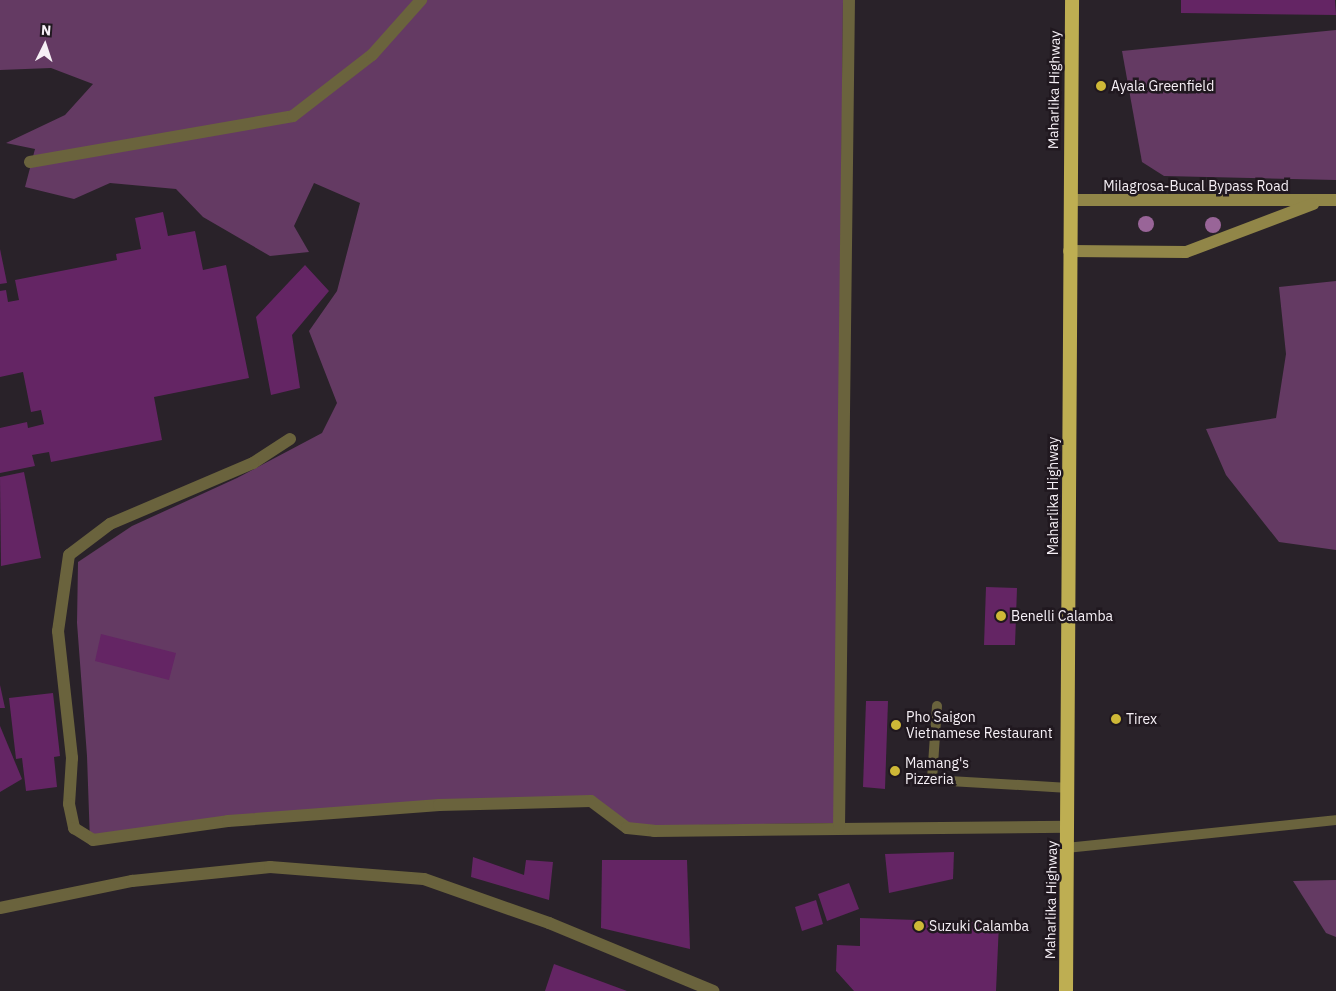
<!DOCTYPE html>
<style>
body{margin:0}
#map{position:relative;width:1336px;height:991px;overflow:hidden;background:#292229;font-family:"IBM Plex Sans",sans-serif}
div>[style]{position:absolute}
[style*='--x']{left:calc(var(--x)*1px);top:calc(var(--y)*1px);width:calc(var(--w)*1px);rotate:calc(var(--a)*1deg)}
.green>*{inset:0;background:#643a63}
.building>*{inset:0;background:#642564}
.service>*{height:10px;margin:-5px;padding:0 5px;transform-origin:5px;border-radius:5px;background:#6a633d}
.minor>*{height:12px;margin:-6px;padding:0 6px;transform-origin:6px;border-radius:6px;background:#6a633d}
.secondary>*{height:12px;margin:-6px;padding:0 6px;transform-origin:6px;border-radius:6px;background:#918648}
.trunk>*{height:14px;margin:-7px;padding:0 7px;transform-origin:7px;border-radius:7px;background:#beae52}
.trees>*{width:16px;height:16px;margin:-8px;border-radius:50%;background:#996598}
.dots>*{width:14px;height:14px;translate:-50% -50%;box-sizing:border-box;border:2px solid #20181f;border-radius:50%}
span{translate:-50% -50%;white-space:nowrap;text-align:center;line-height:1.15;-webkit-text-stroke:5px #20181f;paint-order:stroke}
.poi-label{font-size:14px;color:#f6f0f6}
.left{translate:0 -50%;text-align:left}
.street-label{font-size:14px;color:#f6f0f6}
.north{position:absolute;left:20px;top:20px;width:50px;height:50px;-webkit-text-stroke:4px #20181f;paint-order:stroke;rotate:4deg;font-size:14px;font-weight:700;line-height:20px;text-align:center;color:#f6f0f6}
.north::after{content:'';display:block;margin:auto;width:18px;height:22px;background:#f6f0f6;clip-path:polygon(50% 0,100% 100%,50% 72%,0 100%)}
</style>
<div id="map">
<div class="green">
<i style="clip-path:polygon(0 0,843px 0,836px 823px,630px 826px,599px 805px,453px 806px,242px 822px,90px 842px,87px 756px,77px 623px,78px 562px,132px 526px,237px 478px,322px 433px,337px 403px,309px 331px,337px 291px,360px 203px,314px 183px,294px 226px,309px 252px,270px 256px,203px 217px,176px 189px,110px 183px,74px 199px,25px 187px,35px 149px,6px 143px,65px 115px,93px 84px,51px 68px,0 70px)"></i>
<i style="clip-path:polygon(1336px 30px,1336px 180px,1164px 176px,1142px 162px,1122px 51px)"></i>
<i style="clip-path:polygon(1336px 281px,1336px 550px,1279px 542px,1226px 475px,1206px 429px,1276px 418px,1286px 354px,1279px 287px)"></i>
<i style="clip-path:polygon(1336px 880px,1336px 937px,1326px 933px,1293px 881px)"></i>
</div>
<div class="building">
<i style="clip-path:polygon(1181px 0,1335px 0,1336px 15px,1181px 13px)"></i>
<i style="clip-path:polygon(163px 212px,168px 236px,195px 231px,203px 270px,226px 265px,249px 378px,154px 397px,162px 440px,51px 462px,49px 452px,32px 455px,35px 466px,0 473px,0 428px,27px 422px,28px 428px,44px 424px,41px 410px,31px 412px,23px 372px,0 377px,0 291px,6px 290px,8px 302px,19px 300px,15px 280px,117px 260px,116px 254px,141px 249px,135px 218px)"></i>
<i style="clip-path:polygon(0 249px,7px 283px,0 284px)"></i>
<i style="clip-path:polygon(305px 265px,329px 291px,292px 335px,300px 388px,271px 395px,256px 317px)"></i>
<i style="clip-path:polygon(24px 472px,41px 558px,1px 566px,0 477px)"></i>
<i style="clip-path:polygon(986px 587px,1017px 588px,1015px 645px,984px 645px)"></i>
<i style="clip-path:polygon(101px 634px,176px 653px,169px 680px,95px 661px)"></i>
<i style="clip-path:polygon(0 685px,5px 708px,0 708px)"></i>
<i style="clip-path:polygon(53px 693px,60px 756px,54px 757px,57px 787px,26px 791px,22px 758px,16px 759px,9px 698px)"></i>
<i style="clip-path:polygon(866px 701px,888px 701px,885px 789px,863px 787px)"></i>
<i style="clip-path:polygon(0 726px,22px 779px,0 792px)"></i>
<i style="clip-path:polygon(954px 852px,953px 879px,889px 893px,885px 854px)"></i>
<i style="clip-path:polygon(473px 857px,524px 875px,526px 860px,553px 862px,549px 900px,471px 877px)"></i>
<i style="clip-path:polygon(602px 860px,687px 860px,690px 949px,601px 928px)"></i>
<i style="clip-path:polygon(849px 883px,859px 909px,827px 921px,818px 894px)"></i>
<i style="clip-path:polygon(816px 900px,823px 924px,802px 931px,795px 907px)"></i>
<i style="clip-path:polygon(860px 918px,999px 923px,996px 991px,854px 991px,836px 971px,837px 945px,860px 946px)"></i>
<i style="clip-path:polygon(554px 964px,627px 991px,545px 991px)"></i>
</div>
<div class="service">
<i style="--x:937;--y:706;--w:74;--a:93.9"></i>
<i style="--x:932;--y:780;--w:137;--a:3.3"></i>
<i style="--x:1066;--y:848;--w:271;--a:-5.9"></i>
</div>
<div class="minor">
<i style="--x:30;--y:162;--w:267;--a:-9.9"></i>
<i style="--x:293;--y:116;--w:100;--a:-37.7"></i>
<i style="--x:372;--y:55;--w:74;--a:-48.3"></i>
<i style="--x:290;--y:439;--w:44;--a:147"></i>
<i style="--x:253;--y:463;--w:155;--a:156.9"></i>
<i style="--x:110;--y:524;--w:51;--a:142.9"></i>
<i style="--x:69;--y:555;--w:77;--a:98.2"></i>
<i style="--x:58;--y:631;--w:128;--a:83.7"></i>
<i style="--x:72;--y:758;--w:46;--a:93.7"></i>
<i style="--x:69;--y:804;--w:25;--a:78"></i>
<i style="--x:74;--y:828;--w:22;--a:32"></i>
<i style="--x:93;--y:840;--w:136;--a:-8"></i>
<i style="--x:228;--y:821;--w:212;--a:-4.3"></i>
<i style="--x:439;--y:805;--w:152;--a:-1.5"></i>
<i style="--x:591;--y:801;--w:45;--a:36.9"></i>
<i style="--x:627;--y:828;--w:27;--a:6"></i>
<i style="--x:654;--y:831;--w:414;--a:-0.6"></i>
<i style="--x:839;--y:828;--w:828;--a:-89.31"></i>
<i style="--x:0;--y:908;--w:135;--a:-11.6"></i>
<i style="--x:132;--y:881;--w:139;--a:-5.8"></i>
<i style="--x:270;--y:867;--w:154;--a:4.5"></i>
<i style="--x:424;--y:879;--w:133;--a:19.4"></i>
<i style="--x:549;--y:923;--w:178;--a:22.5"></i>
</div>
<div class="secondary">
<i style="--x:1070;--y:200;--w:266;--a:0"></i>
<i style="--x:1069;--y:251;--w:117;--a:0.5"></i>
<i style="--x:1186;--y:252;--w:136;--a:-20.7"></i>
</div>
<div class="trunk">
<i style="--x:1066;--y:991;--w:991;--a:-89.65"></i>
</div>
<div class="trees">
<i style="left:1146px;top:224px"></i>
<i style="left:1213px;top:225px"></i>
</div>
<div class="dots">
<i style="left:1101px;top:86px;background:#ceb837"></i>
<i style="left:1001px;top:616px;background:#ceb837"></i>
<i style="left:1116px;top:719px;background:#ceb837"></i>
<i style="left:896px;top:725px;background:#ceb837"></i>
<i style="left:895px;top:771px;background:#ceb837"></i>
<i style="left:919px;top:926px;background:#ceb837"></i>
</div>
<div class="poi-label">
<span class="left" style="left:1111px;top:86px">Ayala Greenfield</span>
<span class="left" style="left:1011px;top:616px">Benelli Calamba</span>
<span class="left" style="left:906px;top:725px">Pho Saigon<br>Vietnamese Restaurant</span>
<span class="left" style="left:1126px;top:719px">Tirex</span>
<span class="left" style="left:905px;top:771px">Mamang's<br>Pizzeria</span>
<span class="left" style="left:929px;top:926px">Suzuki Calamba</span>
</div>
<div class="street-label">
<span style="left:1054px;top:90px;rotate:-89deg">Maharlika Highway</span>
<span style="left:1196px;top:186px">Milagrosa-Bucal Bypass Road</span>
<span style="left:1053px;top:496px;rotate:-90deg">Maharlika Highway</span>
<span style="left:1051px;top:900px;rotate:-89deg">Maharlika Highway</span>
</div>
<div class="north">N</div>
</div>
